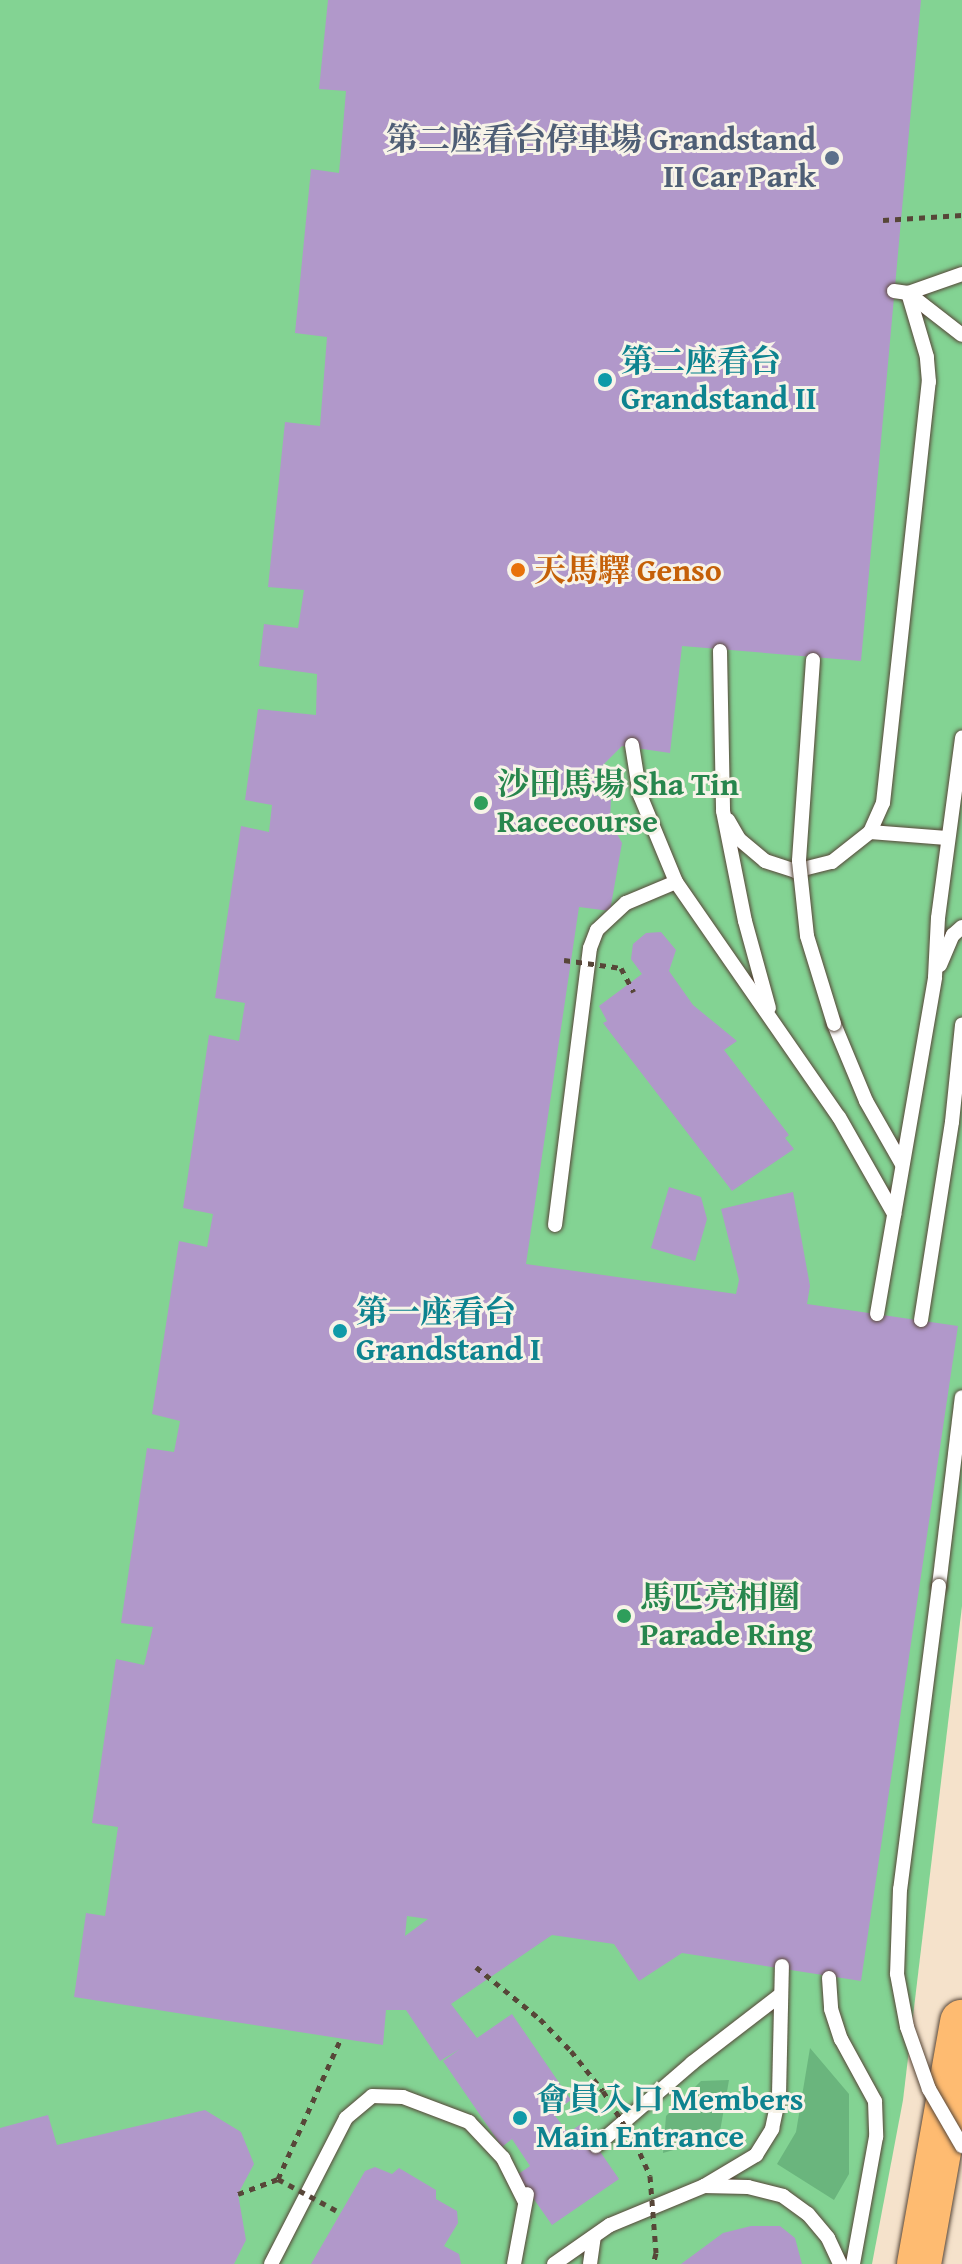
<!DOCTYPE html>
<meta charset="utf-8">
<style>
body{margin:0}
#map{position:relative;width:962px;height:2264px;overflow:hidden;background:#f5e2cb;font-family:"Gentium Book Plus","Noto Serif TC",serif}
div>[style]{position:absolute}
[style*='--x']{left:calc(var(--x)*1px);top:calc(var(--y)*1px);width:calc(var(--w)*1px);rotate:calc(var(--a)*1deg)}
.green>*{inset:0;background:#83d393}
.forest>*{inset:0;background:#6ab57d}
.building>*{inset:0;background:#b198ca}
.path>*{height:5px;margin-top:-2.5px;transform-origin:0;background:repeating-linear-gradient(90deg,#574638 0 6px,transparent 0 12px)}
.roads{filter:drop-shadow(0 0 2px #574638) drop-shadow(0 0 2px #574638)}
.lane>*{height:14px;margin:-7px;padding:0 7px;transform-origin:7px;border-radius:7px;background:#fff}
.highway>*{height:44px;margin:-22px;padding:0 22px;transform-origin:22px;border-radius:22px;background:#febb71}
.path-bridge>*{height:5px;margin-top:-2.5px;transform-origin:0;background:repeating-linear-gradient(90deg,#574638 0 6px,transparent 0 12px)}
.bridges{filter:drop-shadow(0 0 2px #574638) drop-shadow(0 0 2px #574638)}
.lane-bridge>*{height:14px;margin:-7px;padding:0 7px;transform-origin:7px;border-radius:7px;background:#fff}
.dots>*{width:22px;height:22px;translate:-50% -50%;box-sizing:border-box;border:4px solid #f7f3e8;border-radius:50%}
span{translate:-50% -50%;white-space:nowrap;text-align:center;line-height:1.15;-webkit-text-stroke:6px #f7f3e8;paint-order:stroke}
.service-label{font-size:32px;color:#4e5e75;font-weight:700}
.right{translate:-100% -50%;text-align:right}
.culture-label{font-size:32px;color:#0d838f;font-weight:700}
.left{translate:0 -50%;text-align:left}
.food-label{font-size:32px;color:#c56008;font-weight:700}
.leisure-label{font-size:32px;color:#27864d;font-weight:700}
</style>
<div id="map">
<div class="green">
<i style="clip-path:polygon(0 0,962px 0,962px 1606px,903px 2100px,872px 2264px,0 2264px)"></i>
</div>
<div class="forest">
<i style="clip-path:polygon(810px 2048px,849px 2094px,849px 2174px,834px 2200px,777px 2164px,796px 2132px)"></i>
<i style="clip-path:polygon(729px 2080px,719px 2137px,663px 2153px,666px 2116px,701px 2081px)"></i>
</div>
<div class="building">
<i style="clip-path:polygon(evenodd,328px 0,921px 0,861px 661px,682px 646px,670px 753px,622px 746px,597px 771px,595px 795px,611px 799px,610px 821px,622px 843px,610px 911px,579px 907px,526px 1264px,736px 1294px,739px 1280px,721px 1209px,793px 1192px,810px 1286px,807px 1304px,958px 1326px,861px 1981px,682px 1953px,639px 1981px,614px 1944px,552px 1935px,451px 2004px,477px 2038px,512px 2014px,571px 2100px,553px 2113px,568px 2133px,581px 2124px,619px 2179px,552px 2225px,517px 2175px,530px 2166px,512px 2139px,502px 2147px,443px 2061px,460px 2049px,440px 2061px,406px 2010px,386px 2010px,383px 2045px,74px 1997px,86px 1913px,105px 1916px,118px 1827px,92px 1823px,116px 1659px,144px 1665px,153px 1627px,121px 1623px,147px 1448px,174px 1452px,180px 1421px,152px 1414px,179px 1241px,207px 1247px,213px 1214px,183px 1208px,209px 1035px,239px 1041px,245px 1003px,215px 998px,241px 826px,269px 832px,272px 805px,245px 800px,258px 709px,316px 715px,317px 674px,259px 666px,264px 624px,298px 628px,304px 590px,268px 587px,285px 422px,320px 426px,327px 337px,295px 333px,311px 169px,339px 173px,346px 91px,319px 89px,328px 0,407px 1916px,428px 1919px,405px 1936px,407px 1916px)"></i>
<i style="clip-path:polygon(661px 932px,676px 950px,669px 971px,693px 1005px,737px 1041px,724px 1050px,789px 1135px,785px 1138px,794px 1149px,732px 1191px,603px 1023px,607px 1021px,599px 1006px,642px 974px,631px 959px,633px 944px,646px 933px)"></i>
<i style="clip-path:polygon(669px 1187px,701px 1197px,707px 1219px,695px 1261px,651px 1248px)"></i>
<i style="clip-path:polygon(205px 2110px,241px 2132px,254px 2164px,238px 2194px,246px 2240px,234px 2264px,0 2264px,0 2128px,48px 2115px,57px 2145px)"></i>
<i style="clip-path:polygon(375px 2167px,392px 2174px,399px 2168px,436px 2190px,436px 2199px,457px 2211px,458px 2223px,444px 2246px,459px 2254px,461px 2264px,311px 2264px,365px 2171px)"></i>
<i style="clip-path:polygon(751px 2226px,780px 2226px,795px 2238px,802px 2264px,681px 2264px,723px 2233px)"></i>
</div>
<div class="path">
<i style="--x:883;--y:220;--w:79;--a:-3.6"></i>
<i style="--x:238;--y:2194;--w:43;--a:-20.6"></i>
<i style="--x:278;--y:2179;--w:154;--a:-65.9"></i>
</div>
<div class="roads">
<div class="lane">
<i style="--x:894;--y:291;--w:14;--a:8"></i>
<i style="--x:908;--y:293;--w:68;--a:37.9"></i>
<i style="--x:908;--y:293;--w:57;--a:-19.4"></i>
<i style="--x:720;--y:651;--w:160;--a:88.9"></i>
<i style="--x:723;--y:811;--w:112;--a:78.7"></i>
<i style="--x:745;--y:921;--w:90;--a:74.6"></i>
<i style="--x:632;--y:745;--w:51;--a:80.9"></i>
<i style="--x:640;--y:795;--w:94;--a:67.5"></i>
<i style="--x:676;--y:882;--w:286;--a:55.3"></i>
<i style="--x:839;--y:1117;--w:112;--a:60.4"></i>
<i style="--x:728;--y:820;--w:22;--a:60"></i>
<i style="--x:739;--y:839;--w:34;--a:40"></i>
<i style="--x:765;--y:861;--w:32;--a:18"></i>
<i style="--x:795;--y:871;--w:38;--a:-14"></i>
<i style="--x:832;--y:862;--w:48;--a:-38.3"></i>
<i style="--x:870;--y:832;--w:77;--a:4.5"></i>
<i style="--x:870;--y:832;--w:32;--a:-66"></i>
<i style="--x:883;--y:803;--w:424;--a:-83.8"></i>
<i style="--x:929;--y:382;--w:25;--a:-95"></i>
<i style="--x:927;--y:357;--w:67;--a:-106.5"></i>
<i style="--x:940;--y:965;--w:33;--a:-67"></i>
<i style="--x:953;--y:935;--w:12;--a:-42"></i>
<i style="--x:834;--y:1024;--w:83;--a:67.4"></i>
<i style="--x:866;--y:1101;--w:73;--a:60.3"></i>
<i style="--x:555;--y:1225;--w:279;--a:-82.8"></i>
<i style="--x:590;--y:948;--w:19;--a:-69"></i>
<i style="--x:597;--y:930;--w:40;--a:-43"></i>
<i style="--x:626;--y:903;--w:54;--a:-22.8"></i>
<i style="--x:877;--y:1314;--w:342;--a:-80.2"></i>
<i style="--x:935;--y:977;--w:59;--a:-87.1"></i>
<i style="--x:938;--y:918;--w:182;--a:-82.4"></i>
<i style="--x:921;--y:1320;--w:200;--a:-81.1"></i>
<i style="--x:952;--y:1122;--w:98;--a:-84.1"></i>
<i style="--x:939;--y:1586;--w:190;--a:-83.1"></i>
<i style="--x:829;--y:1978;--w:31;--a:86"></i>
<i style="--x:831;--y:2009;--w:32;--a:72"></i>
<i style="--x:841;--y:2039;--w:71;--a:61.3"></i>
<i style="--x:875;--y:2101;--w:36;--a:88"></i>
<i style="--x:876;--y:2137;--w:129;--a:100.3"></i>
<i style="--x:596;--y:2146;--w:127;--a:-40.8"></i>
<i style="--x:692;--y:2063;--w:110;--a:-37.6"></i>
<i style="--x:704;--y:2186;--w:44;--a:1.3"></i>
<i style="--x:748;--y:2187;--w:36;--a:14"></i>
<i style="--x:783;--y:2196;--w:31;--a:36"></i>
<i style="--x:808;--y:2214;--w:31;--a:50"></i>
<i style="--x:828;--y:2238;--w:29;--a:65"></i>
<i style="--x:271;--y:2264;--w:164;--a:-62.8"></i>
<i style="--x:346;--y:2118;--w:34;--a:-40"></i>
<i style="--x:372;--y:2096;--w:31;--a:2"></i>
<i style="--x:403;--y:2097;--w:71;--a:20.7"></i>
<i style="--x:469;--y:2122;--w:50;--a:46.6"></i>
<i style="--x:503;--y:2158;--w:47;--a:63.4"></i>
<i style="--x:514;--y:2264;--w:71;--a:-79.5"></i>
<i style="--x:554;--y:2264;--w:68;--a:-34.9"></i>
<i style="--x:610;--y:2225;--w:102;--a:-22.5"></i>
<i style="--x:704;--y:2186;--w:61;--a:-30.8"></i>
<i style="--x:756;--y:2155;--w:31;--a:-58"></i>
<i style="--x:772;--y:2129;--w:35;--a:-78"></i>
<i style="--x:779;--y:2095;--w:129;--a:-88.7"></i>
<i style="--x:590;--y:2264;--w:27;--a:-82"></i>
</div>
<div class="highway">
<i style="--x:919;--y:2264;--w:246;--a:-79.9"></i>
</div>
</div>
<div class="path-bridge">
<i style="--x:564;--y:960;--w:58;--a:8"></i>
<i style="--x:621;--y:968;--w:27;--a:62"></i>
<i style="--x:476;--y:1967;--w:82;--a:39.1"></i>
<i style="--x:540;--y:2019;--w:45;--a:45.9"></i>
<i style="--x:571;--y:2051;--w:51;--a:51.3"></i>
<i style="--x:603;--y:2091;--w:60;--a:57.9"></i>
<i style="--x:635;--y:2142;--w:37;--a:66"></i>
<i style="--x:650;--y:2176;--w:77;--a:85.5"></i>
<i style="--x:656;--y:2253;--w:11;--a:105"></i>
<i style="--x:278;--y:2179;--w:72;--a:28.4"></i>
</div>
<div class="bridges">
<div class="lane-bridge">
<i style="--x:813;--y:660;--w:201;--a:94"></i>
<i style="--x:799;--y:861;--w:75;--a:83.9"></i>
<i style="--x:807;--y:936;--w:92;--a:72.9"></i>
<i style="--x:939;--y:1586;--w:305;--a:97.3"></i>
<i style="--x:900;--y:1889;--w:85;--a:92"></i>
<i style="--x:897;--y:1974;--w:54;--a:79.3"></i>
<i style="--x:907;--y:2027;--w:66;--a:70.5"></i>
<i style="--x:929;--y:2089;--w:66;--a:59.9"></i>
</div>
</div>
<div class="dots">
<i style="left:832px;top:158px;background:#5c6f8a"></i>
<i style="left:605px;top:380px;background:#0f9aa8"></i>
<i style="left:518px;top:570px;background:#e8710a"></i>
<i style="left:481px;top:803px;background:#2e9e5b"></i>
<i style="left:340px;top:1331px;background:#0f9aa8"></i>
<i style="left:624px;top:1616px;background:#2e9e5b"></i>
<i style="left:520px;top:2118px;background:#0f9aa8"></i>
</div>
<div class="service-label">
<span class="right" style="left:816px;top:158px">第二座看台停車場 Grandstand<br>II Car Park</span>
</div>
<div class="culture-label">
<span class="left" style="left:621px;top:380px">第二座看台<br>Grandstand II</span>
<span class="left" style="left:356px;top:1331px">第一座看台<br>Grandstand I</span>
<span class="left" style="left:536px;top:2118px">會員入口 Members<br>Main Entrance</span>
</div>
<div class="food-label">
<span class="left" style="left:534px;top:570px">天馬驛 Genso</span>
</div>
<div class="leisure-label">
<span class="left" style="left:497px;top:803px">沙田馬場 Sha Tin<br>Racecourse</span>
<span class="left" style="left:640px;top:1616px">馬匹亮相圈<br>Parade Ring</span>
</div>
</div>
